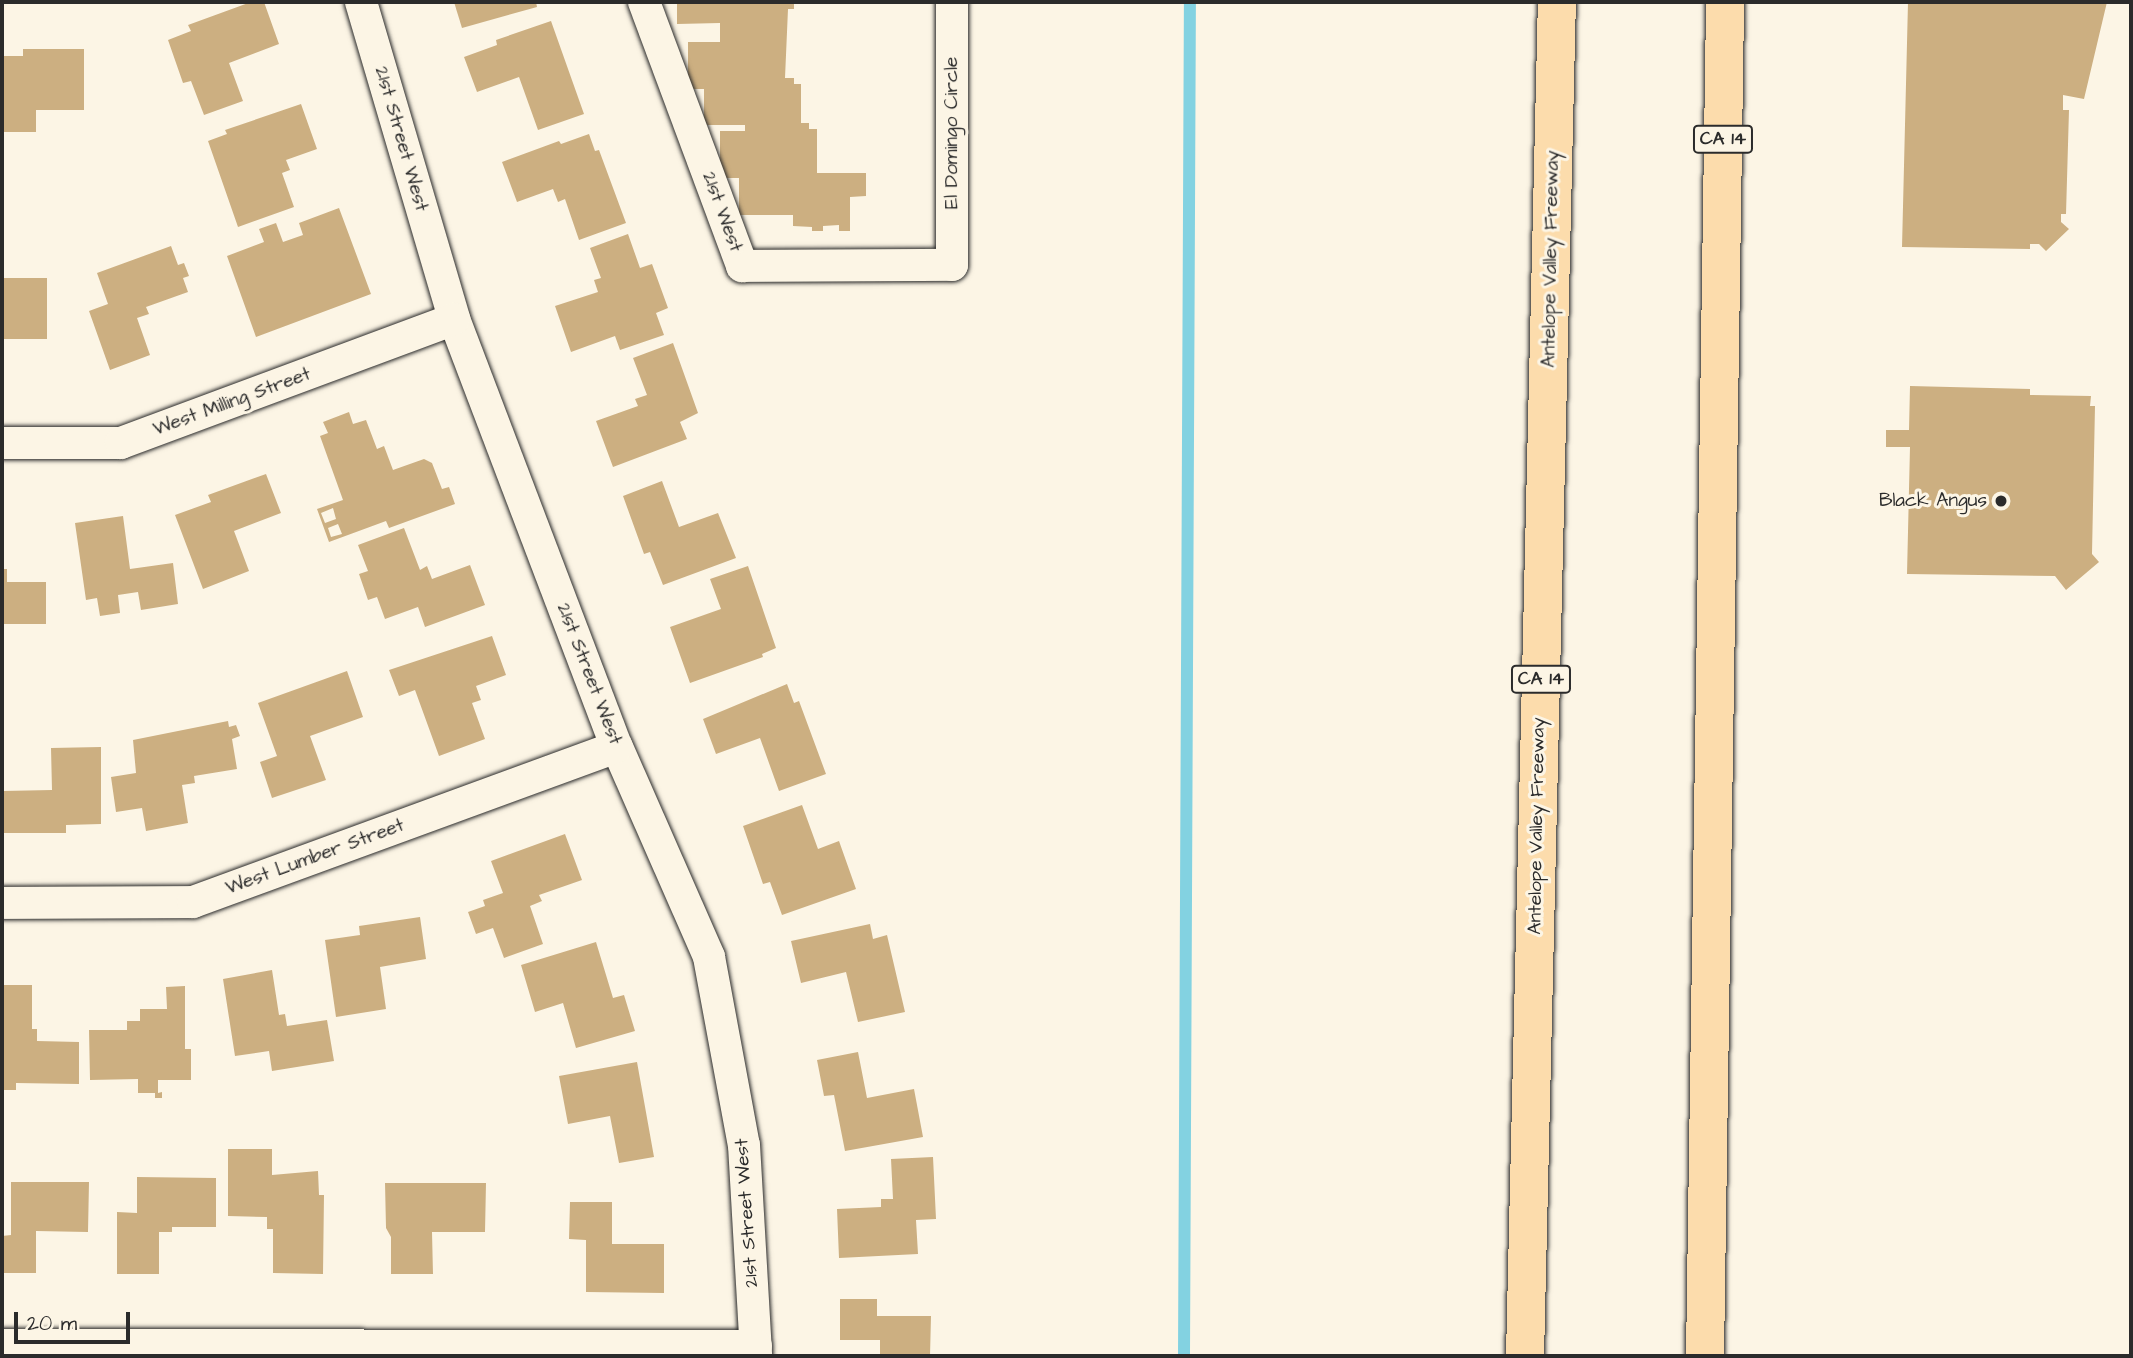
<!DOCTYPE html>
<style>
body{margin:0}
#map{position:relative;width:2133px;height:1358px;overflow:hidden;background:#fcf5e5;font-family:"Architects Daughter",sans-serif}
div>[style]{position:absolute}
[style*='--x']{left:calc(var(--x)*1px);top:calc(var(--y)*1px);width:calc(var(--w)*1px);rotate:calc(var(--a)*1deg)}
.stream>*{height:12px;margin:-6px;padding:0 6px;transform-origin:6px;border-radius:6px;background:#83d2e1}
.building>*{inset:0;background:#ccaf81}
.roads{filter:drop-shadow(0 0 2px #2b2b2b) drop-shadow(0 0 2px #2b2b2b)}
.minor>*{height:32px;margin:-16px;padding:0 16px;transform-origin:16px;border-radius:16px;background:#fcf5e5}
.motorway>*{height:38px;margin:-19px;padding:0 19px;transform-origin:19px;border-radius:19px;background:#fcdcac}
.dots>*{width:19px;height:19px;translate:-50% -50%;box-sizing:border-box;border:4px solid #fcf5e5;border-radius:50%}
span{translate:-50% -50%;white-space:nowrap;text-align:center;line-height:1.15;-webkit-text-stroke:6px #fcf5e5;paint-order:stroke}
.shield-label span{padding:2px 5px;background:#fcf5e5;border:2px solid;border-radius:5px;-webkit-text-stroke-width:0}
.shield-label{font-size:18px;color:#2b2b2b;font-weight:700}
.street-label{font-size:19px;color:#2b2b2b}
.poi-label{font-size:19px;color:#2b2b2b}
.right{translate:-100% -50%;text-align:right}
.frame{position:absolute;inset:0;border:4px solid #2b2b2b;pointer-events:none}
.scale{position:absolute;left:14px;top:1312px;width:116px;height:32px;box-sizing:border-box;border:4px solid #2b2b2b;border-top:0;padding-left:9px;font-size:21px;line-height:24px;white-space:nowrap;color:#2b2b2b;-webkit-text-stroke:5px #fcf5e5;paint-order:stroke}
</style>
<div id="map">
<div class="stream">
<i style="--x:1184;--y:1356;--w:1354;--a:-89.75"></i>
</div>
<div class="building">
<i style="clip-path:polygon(251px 2px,264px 2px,279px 44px,229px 63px,243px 101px,204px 115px,191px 81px,183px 83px,168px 40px,191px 31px,188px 25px)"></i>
<i style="clip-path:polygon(454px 2px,536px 2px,537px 7px,462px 28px)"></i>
<i style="clip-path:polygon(677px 2px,794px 2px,794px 9px,788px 9px,785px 78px,794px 78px,794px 84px,801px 84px,801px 123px,809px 123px,809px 129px,817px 129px,817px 173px,866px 173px,866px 196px,850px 197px,850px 231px,839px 231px,839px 225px,823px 226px,823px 231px,812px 231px,812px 227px,793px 226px,793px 215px,739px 215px,739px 178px,720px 178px,720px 131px,745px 131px,745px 125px,704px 125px,704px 89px,688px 89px,688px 42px,720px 42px,720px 23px,677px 24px)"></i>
<i style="clip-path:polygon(1908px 2px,2107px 2px,2084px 99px,2063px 95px,2063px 110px,2069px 110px,2066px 214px,2061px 214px,2061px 222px,2069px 229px,2046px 251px,2039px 244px,2030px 244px,2030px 249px,1902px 247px)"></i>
<i style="clip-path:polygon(551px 21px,584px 114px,538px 130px,519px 77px,477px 92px,464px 57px,497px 45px,496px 40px)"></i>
<i style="clip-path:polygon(23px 49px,84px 49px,84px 110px,36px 110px,36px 132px,2px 132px,2px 56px,23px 56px)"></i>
<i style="clip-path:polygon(301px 104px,317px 149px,286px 160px,290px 170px,282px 173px,294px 207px,238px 227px,208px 141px,227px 134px,225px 130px)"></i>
<i style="clip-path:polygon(589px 134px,595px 151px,599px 150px,626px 223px,579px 240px,565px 199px,558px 202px,553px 189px,517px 202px,502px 162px,559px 141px,561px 144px)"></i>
<i style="clip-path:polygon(339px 208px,371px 294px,256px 337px,227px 256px,264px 242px,259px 229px,276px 223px,283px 242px,303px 235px,299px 223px)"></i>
<i style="clip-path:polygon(628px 234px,640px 268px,652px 264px,668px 308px,656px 313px,664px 335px,620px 350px,615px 336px,571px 352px,555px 306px,598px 292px,594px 280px,601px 278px,590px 248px)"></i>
<i style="clip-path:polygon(171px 246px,178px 265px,184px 263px,189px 276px,183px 278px,188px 292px,146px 307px,149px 314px,137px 318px,150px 355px,110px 370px,89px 311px,108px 304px,97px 273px)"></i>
<i style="clip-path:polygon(2px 278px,47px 278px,47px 339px,2px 339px)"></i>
<i style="clip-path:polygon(673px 343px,698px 413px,680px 422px,687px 439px,613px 467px,596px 421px,638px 406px,635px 399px,647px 395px,633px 358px)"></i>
<i style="clip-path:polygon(1910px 386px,2030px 389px,2030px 395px,2091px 396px,2090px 406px,2095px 406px,2092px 554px,2099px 562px,2066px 590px,2055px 576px,1907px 574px,1910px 447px,1886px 447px,1886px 430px,1909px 430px)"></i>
<i style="clip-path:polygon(evenodd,349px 412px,353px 424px,366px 420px,377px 449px,384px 446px,393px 470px,424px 459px,432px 463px,442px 489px,449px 487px,455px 504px,389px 528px,386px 521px,329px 542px,317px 509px,343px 500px,320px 436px,328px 433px,323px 422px,349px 412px,333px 508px,336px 519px,325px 523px,321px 513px,333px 508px,349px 412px,338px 524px,342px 534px,331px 537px,328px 528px,338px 524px)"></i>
<i style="clip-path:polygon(266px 474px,281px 513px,234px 531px,249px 571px,203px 589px,175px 515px,211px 502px,208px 495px)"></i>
<i style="clip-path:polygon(662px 481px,679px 527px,718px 513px,736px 558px,663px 585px,650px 552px,644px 554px,623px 496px)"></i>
<i style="clip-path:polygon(123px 516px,130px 569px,173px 563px,178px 604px,141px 610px,138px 592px,118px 595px,120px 613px,100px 616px,97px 598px,86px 600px,75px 523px)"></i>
<i style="clip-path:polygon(404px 528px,420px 570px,427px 566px,432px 579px,470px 565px,485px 605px,425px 627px,418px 607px,385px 619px,377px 597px,368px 600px,359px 574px,368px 571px,358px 545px)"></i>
<i style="clip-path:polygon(748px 566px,776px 648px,762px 654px,763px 657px,690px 683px,670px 627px,721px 609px,710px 579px)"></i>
<i style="clip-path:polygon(2px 569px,7px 569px,7px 582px,46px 582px,46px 624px,2px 624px)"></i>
<i style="clip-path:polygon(492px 636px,506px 675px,476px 686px,481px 700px,472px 703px,485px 739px,439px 756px,415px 690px,399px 696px,389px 670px)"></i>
<i style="clip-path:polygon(347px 671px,363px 717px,310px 736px,326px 780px,272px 798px,260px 762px,277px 756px,258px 703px)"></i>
<i style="clip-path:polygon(787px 684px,794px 703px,799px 701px,826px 774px,779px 791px,760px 738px,716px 754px,703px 719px)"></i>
<i style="clip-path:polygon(228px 721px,229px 727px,236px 725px,240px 736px,232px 739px,237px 769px,194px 776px,195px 783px,182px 785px,188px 823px,146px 831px,142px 808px,116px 812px,111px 777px,136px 773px,133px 740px)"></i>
<i style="clip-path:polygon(101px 747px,101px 824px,66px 825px,66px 833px,4px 833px,3px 791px,52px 790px,51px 748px)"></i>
<i style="clip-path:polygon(802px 805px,818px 849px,839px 841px,856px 889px,782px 915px,770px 882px,763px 884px,743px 826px)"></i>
<i style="clip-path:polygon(565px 834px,582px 880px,539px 895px,542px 901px,530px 906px,543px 944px,504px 958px,493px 928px,476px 934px,468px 912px,485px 906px,483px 900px,503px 893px,491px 861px)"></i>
<i style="clip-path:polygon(420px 917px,426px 959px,380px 967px,386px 1009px,336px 1017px,325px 940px,360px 935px,359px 926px)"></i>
<i style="clip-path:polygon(870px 924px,873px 939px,887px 935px,905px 1012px,858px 1022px,846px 972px,801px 983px,791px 941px)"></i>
<i style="clip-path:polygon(596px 942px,613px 998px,624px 995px,635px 1031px,576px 1048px,563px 1003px,535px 1012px,521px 965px)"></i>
<i style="clip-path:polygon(272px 970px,279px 1015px,285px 1014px,287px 1026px,327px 1020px,334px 1061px,272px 1071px,269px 1051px,235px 1056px,223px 979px)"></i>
<i style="clip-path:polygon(2px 985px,32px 985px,32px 1029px,37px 1029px,37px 1041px,79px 1042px,79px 1084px,16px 1083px,16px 1090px,2px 1090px)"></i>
<i style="clip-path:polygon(185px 986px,185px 1049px,191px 1049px,191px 1080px,158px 1080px,158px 1093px,162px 1092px,162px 1098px,155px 1098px,155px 1093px,138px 1093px,138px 1079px,90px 1080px,89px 1030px,127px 1030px,127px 1021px,140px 1021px,140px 1009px,167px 1009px,166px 987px)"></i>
<i style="clip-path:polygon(858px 1052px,867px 1098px,914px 1089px,923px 1137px,845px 1151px,834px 1095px,824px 1096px,817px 1060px)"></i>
<i style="clip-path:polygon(637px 1062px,654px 1157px,619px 1163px,610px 1116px,568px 1124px,559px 1076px)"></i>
<i style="clip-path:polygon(228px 1149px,272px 1149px,272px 1175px,318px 1171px,319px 1195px,324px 1195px,323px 1274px,273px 1273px,273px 1229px,267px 1229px,267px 1217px,228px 1216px)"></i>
<i style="clip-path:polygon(933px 1157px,936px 1219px,916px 1220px,918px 1254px,839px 1258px,837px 1209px,881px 1207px,881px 1199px,893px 1199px,891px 1159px)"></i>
<i style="clip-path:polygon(137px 1177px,216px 1178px,216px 1227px,172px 1227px,172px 1232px,159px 1232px,159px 1274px,117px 1274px,117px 1212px,137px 1213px)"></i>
<i style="clip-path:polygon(11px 1182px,89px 1182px,88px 1232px,36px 1231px,36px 1273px,2px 1273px,2px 1236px,11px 1235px)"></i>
<i style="clip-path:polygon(385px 1183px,486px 1183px,485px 1232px,432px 1232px,433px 1274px,391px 1274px,391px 1237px,386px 1228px)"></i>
<i style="clip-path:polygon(570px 1202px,612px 1202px,612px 1244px,664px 1244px,664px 1293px,586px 1292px,586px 1240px,569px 1239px)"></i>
<i style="clip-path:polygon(840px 1299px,877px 1299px,877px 1316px,931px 1316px,930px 1356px,880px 1356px,880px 1340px,840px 1340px)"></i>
</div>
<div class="roads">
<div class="minor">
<i style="--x:361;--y:2;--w:330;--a:73.6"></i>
<i style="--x:454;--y:319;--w:458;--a:69.2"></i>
<i style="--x:617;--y:747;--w:229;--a:66.3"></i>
<i style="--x:709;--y:957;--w:191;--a:79.5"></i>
<i style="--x:744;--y:1145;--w:211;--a:86.7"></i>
<i style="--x:644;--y:2;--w:282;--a:69.6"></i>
<i style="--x:742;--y:266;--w:210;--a:-0.3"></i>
<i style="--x:952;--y:265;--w:263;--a:-90"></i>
<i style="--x:2;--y:443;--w:119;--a:0"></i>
<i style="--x:121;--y:443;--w:355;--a:-20.4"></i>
<i style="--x:2;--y:903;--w:191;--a:-0.3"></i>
<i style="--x:193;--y:902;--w:451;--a:-20.1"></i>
<i style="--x:2;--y:1345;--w:754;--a:0.08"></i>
</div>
<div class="motorway">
<i style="--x:1525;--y:1356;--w:1354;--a:-88.65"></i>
<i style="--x:1705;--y:1356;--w:1354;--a:-89.15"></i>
</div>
</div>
<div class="dots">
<i style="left:2001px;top:501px;background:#2b2b2b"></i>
</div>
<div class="shield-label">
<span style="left:1723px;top:139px">CA 14</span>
<span style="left:1541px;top:679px">CA 14</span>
</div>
<div class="street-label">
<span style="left:952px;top:133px;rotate:-90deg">El Domingo Circle</span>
<span style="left:401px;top:139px;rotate:74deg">21st Street West</span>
<span style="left:722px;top:212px;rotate:70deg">21st West</span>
<span style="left:1551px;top:259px;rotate:-89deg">Antelope Valley Freeway</span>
<span style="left:232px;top:402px;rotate:-20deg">West Milling Street</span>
<span style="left:589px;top:674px;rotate:69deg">21st Street West</span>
<span style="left:1537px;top:826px;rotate:-89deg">Antelope Valley Freeway</span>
<span style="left:315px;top:857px;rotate:-20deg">West Lumber Street</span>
<span style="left:747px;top:1213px;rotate:-94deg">21st Street West</span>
</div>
<div class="poi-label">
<span class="right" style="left:1987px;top:501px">Black Angus</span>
</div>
<div class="frame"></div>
<div class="scale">20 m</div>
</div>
